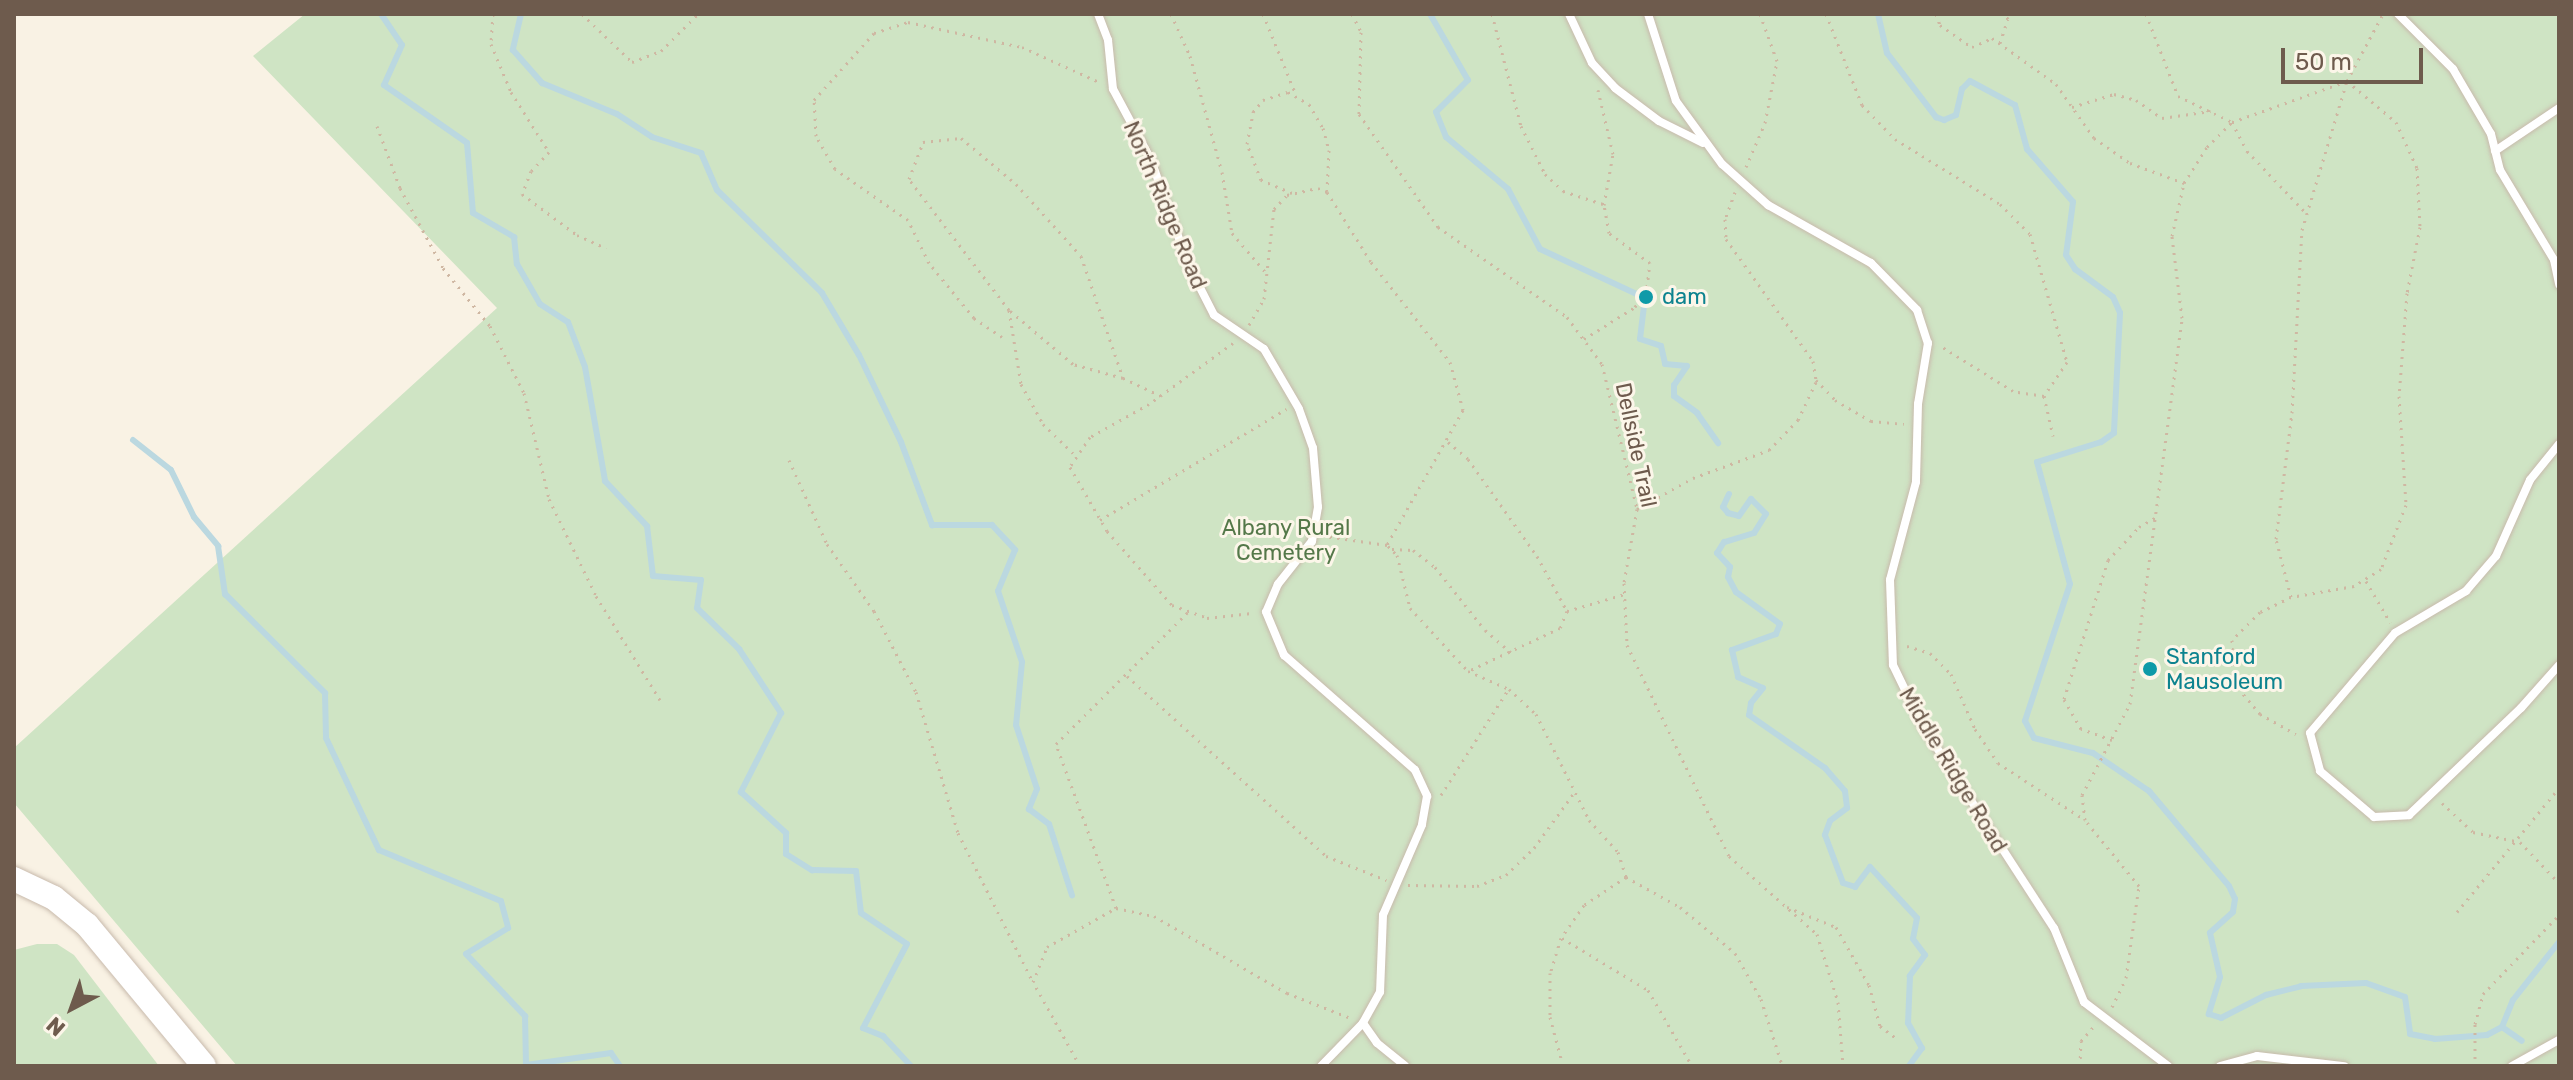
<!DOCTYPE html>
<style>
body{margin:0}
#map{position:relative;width:2573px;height:1080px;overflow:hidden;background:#f9f2e4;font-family:Rubik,sans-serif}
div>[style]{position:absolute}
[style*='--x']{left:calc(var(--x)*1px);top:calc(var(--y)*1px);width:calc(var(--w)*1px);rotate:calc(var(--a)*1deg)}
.green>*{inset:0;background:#cfe4c4}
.stream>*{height:6px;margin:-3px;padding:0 3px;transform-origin:3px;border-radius:3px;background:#bbd8e0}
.path>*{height:3px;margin-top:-1.5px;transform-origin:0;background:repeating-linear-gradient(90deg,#cfb7a2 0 2px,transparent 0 8px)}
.roads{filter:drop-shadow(0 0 2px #c8baac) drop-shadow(0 0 2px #c8baac)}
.lane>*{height:8px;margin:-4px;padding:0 4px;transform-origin:4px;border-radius:4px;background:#fff}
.secondary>*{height:24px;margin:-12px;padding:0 12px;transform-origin:12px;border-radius:12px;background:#fff}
.dots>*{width:22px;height:22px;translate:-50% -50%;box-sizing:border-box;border:4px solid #fcf6e9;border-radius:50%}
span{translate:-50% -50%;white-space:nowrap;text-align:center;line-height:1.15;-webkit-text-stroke:6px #fcf6e9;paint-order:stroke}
.street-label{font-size:22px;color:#6e5b4d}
.culture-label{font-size:22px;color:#0d838f}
.left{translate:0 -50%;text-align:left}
.park-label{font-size:22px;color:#547849}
.frame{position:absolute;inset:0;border:16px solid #6e5b4d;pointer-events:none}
.north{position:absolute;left:32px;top:968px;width:80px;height:80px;-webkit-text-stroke:6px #fcf6e9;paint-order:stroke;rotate:221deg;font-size:22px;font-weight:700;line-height:32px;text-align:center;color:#6e5b4d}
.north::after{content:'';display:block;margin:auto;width:28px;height:36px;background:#6e5b4d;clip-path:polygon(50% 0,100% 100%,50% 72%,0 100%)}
.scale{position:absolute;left:2281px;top:48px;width:142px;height:36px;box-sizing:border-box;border:4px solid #6e5b4d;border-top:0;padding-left:10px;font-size:24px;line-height:28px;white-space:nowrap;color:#6e5b4d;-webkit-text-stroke:6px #fcf6e9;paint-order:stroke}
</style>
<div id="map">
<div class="green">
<i style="clip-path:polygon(305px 14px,2559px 14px,2559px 1066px,237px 1066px,14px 803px,14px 748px,497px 308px,253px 56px)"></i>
<i style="clip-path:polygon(37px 944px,57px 944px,74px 955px,159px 1066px,14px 1066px,14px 950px)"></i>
</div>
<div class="stream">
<i style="--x:381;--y:14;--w:37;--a:56"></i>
<i style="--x:402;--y:45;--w:44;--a:114.2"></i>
<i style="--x:384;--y:85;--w:101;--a:34.9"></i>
<i style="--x:467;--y:143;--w:70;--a:85.1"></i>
<i style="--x:473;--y:213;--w:48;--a:30.3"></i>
<i style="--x:514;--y:237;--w:27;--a:84"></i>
<i style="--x:517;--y:264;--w:46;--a:60.1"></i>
<i style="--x:540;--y:304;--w:33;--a:33"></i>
<i style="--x:568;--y:322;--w:48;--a:69.3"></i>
<i style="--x:585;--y:367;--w:116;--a:80"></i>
<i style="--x:605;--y:481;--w:62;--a:47"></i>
<i style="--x:647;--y:526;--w:50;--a:83.2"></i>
<i style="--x:653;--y:576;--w:48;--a:4.8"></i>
<i style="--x:701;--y:580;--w:28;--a:98"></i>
<i style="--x:697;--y:608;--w:59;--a:44.3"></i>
<i style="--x:739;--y:649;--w:77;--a:56.7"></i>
<i style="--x:781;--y:713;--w:89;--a:116.9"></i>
<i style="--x:741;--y:792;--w:61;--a:42.3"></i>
<i style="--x:786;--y:833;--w:21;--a:90"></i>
<i style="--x:786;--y:854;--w:31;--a:32"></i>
<i style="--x:812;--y:870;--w:44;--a:1.3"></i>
<i style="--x:856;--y:871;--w:42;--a:83.2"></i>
<i style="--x:861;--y:913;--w:55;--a:34"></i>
<i style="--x:907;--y:944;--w:95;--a:117.6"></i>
<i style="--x:863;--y:1028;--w:22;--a:22"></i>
<i style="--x:883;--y:1036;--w:41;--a:47"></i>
<i style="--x:521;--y:14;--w:37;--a:103"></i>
<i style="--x:513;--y:50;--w:44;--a:48.7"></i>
<i style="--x:542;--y:83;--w:81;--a:22.5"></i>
<i style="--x:617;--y:114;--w:42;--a:33.3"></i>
<i style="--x:652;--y:137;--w:52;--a:18.1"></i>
<i style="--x:701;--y:153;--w:40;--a:66.6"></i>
<i style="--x:717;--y:190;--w:147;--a:44.4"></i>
<i style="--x:822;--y:293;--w:72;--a:59.2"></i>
<i style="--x:859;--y:355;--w:97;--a:64.2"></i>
<i style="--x:901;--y:442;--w:89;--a:69.5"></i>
<i style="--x:932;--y:525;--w:60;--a:0"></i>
<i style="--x:992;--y:525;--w:34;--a:47"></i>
<i style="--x:1015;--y:550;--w:44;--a:112.5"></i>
<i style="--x:998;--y:591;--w:75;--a:71.3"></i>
<i style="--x:1022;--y:662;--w:63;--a:95.4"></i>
<i style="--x:1016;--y:725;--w:67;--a:71.8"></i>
<i style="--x:1037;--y:789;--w:22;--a:112"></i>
<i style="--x:1029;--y:809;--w:25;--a:37"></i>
<i style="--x:1049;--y:824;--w:75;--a:72.1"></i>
<i style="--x:1430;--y:14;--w:76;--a:60.1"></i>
<i style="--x:1468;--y:80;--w:45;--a:135"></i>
<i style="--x:1436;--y:112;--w:27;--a:68"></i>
<i style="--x:1446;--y:137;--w:81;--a:40"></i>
<i style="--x:1508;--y:189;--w:68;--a:61.9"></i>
<i style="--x:1540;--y:249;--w:116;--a:25"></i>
<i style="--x:1645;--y:298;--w:41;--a:97"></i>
<i style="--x:1640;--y:339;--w:22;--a:18"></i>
<i style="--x:1661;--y:346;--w:18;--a:77"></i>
<i style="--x:1665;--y:364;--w:22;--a:5"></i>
<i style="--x:1687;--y:366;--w:23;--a:124"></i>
<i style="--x:1674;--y:385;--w:11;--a:90"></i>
<i style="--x:1674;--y:396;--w:29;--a:36"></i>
<i style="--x:1697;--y:413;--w:37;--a:55"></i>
<i style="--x:1878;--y:14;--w:40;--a:77"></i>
<i style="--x:1887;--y:53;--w:81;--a:52.6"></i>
<i style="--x:1936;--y:117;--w:9;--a:21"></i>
<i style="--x:1944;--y:120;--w:13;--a:-23"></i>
<i style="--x:1956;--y:115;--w:27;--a:-77"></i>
<i style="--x:1962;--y:89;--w:11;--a:-45"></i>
<i style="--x:1970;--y:81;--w:51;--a:28.1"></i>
<i style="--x:2015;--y:105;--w:46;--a:74.7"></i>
<i style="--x:2027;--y:149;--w:70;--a:49"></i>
<i style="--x:2073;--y:202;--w:53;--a:97.5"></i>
<i style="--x:2066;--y:255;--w:17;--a:57"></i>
<i style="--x:2075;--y:269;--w:47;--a:36.4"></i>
<i style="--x:2113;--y:297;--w:17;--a:66"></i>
<i style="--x:2120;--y:313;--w:120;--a:92.9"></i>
<i style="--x:2114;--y:433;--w:16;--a:145"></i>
<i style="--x:2101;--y:442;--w:67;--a:162.6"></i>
<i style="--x:2037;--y:462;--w:126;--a:74.9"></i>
<i style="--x:2070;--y:584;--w:144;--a:108.2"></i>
<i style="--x:2025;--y:721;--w:19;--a:62"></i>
<i style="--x:2034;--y:738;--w:61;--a:14.3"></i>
<i style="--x:2093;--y:753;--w:68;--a:34.2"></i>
<i style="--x:2149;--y:791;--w:124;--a:49.9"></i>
<i style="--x:2229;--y:886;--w:14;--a:65"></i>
<i style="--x:2235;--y:899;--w:13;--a:99"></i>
<i style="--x:2233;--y:912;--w:31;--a:138"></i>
<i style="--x:2210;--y:933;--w:45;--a:77.2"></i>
<i style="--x:2220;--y:977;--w:39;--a:107"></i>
<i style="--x:2209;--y:1014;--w:13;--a:18"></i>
<i style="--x:2221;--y:1018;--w:51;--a:-27.1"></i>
<i style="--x:2266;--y:995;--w:36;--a:-14"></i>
<i style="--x:2301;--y:986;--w:65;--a:-2.6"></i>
<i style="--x:2366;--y:983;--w:41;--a:19.7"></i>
<i style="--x:2405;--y:997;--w:37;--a:82"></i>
<i style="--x:2410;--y:1034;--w:25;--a:11"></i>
<i style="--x:2435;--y:1039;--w:52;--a:-4.4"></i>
<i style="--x:2487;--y:1035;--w:17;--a:-28"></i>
<i style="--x:2502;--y:1027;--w:29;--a:-68"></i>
<i style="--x:2513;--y:1000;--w:74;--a:-51.6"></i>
<i style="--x:133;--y:440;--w:48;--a:38.3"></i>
<i style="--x:171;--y:470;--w:52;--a:63.9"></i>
<i style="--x:194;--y:517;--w:38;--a:50"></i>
<i style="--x:218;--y:546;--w:49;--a:81.7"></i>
<i style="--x:225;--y:594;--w:141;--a:44.7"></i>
<i style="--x:325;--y:693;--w:45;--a:88.7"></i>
<i style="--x:326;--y:738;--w:124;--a:64.7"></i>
<i style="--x:379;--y:850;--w:132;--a:22.7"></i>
<i style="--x:501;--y:901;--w:28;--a:75"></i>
<i style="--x:508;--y:928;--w:49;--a:148.2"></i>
<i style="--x:466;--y:954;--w:86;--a:46.4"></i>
<i style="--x:525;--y:1016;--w:49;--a:88.8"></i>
<i style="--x:526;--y:1065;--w:86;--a:-8"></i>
<i style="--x:611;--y:1053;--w:16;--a:55"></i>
<i style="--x:1729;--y:494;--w:14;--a:115"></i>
<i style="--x:1723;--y:507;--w:8;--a:50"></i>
<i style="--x:1728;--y:513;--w:11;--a:15"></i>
<i style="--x:1739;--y:516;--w:21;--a:-55"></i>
<i style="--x:1751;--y:499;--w:21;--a:45"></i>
<i style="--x:1766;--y:514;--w:22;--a:122"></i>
<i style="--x:1754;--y:533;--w:31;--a:163"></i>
<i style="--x:1724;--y:542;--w:13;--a:122"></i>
<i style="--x:1717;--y:553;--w:19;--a:47"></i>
<i style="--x:1730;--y:567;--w:10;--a:101"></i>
<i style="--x:1728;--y:577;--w:17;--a:62"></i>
<i style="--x:1736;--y:592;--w:54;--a:36"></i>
<i style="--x:1780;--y:624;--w:11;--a:112"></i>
<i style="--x:1776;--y:634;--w:47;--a:160"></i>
<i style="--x:1732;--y:650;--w:28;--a:77"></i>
<i style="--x:1738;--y:677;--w:27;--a:24"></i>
<i style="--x:1763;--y:688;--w:19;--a:129"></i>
<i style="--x:1751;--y:703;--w:12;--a:99"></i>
<i style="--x:1749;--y:715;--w:93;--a:34.9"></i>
<i style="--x:1825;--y:768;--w:30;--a:49"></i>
<i style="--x:1845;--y:791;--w:17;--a:83"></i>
<i style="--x:1847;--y:808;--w:21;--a:143"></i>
<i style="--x:1830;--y:821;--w:15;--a:110"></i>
<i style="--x:1825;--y:835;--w:51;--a:69.4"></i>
<i style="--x:1843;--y:883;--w:13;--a:18"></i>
<i style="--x:1855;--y:887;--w:25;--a:-53"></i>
<i style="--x:1870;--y:867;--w:69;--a:47.3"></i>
<i style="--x:1917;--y:918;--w:21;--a:101"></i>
<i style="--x:1913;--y:939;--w:20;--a:53"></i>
<i style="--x:1925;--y:955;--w:26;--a:126"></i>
<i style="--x:1910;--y:976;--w:47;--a:92.4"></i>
<i style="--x:1908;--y:1023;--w:29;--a:61"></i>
<i style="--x:1922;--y:1048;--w:22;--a:126"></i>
<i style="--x:2502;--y:1027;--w:24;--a:35"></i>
</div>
<div class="path">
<i style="--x:493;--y:14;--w:30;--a:94"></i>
<i style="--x:491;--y:44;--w:52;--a:67.4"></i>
<i style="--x:511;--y:92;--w:71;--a:57.7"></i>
<i style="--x:549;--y:152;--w:26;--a:133"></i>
<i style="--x:531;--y:171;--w:25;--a:111"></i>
<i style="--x:522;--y:194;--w:69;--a:36.7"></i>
<i style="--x:577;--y:235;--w:32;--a:24"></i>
<i style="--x:582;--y:14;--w:69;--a:43.8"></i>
<i style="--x:632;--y:62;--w:31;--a:-21"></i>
<i style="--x:661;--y:51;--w:52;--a:-45"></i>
<i style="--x:1171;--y:14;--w:46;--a:65.7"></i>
<i style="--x:1190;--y:56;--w:120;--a:74.6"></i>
<i style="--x:1222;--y:172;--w:62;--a:80.7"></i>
<i style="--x:1232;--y:233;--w:54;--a:49.5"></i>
<i style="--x:1263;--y:14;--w:87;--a:67.8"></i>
<i style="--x:1352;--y:14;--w:20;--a:63"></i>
<i style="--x:1361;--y:32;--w:82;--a:91.4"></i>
<i style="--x:1359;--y:114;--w:138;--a:55"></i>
<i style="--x:1438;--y:227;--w:157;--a:34.9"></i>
<i style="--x:1567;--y:317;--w:59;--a:53.3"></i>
<i style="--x:1602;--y:364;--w:149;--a:76.4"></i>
<i style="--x:1637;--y:509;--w:75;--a:100"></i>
<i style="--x:1624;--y:583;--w:62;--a:87.2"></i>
<i style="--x:1627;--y:645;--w:234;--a:64.2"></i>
<i style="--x:1729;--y:856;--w:118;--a:41.6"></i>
<i style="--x:1817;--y:934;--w:71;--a:72.8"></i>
<i style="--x:1838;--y:1002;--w:64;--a:85.5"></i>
<i style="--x:1492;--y:14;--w:116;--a:75.5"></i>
<i style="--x:1521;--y:126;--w:54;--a:63.4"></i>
<i style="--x:1545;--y:174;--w:25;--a:43"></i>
<i style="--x:1563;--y:191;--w:42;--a:18"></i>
<i style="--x:1826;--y:14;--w:98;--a:68.4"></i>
<i style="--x:1862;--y:105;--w:47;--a:45.9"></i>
<i style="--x:1895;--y:139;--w:123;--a:31.8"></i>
<i style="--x:2000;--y:204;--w:42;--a:45"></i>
<i style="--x:2030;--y:234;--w:133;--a:73.9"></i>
<i style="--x:2067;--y:362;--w:41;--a:124.1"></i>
<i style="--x:2044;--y:396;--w:31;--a:-171"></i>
<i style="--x:2013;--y:391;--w:87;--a:-148.1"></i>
<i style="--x:1936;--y:14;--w:12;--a:70"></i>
<i style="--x:1940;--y:25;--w:39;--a:35"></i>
<i style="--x:1972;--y:47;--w:22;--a:-24"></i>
<i style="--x:1992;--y:38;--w:79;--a:35.7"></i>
<i style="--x:2056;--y:84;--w:66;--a:54.9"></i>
<i style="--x:2094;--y:138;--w:44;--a:34.8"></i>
<i style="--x:2130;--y:163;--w:58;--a:20.3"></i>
<i style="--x:2146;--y:14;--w:88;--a:68.7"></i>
<i style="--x:2178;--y:96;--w:60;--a:25.7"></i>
<i style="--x:2232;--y:122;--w:33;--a:63"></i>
<i style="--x:2247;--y:151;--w:87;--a:46.4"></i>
<i style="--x:2000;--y:43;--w:25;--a:-72"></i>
<i style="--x:2008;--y:19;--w:6;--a:-121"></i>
<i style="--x:2347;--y:81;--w:64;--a:39.9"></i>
<i style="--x:2396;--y:122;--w:51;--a:65.5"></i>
<i style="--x:2417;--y:168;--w:59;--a:87.1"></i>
<i style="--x:2420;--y:227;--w:67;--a:101.1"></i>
<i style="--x:2407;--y:293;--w:103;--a:94.4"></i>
<i style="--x:2399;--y:396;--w:109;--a:86.3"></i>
<i style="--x:2406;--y:505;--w:69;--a:111.3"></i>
<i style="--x:2381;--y:569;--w:32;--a:148"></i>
<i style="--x:2354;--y:586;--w:64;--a:170.1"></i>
<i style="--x:2291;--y:597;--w:60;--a:-104.5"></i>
<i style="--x:2276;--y:539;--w:127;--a:-82.8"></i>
<i style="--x:2292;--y:413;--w:183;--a:-86.9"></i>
<i style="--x:2302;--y:230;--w:156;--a:-73.2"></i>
<i style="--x:2072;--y:107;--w:44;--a:-17.2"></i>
<i style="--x:2114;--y:94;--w:23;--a:15"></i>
<i style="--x:2136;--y:100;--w:32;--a:35"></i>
<i style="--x:2162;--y:118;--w:49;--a:-8.3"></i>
<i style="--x:377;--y:126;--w:66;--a:69.6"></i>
<i style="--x:400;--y:188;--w:91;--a:61.7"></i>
<i style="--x:443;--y:268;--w:75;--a:51"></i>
<i style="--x:490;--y:326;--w:75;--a:63.1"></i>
<i style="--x:524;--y:393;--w:109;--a:76.7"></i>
<i style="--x:549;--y:499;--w:108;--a:64.1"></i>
<i style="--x:596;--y:596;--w:122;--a:58.4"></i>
<i style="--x:1746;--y:167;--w:48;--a:-66.6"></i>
<i style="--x:1765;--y:123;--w:63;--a:-79"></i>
<i style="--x:1777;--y:61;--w:50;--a:-109.9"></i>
<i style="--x:1735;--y:192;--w:29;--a:110"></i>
<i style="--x:1725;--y:219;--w:20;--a:87"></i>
<i style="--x:1726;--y:239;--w:150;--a:54.5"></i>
<i style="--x:1813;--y:361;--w:19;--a:81"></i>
<i style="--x:1816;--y:380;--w:28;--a:46"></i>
<i style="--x:1835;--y:400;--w:42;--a:30.3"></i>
<i style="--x:1871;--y:421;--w:33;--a:5"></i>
<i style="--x:1292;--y:193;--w:34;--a:-157"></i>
<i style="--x:1261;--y:180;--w:39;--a:-111"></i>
<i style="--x:1247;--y:144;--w:33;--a:-79"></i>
<i style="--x:1253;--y:112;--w:16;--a:-50"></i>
<i style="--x:1263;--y:100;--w:26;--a:-18"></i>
<i style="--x:1288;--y:92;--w:24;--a:30"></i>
<i style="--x:1309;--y:104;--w:28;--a:60"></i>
<i style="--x:1323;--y:128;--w:23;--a:75"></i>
<i style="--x:1329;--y:150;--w:41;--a:92.8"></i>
<i style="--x:1009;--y:310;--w:75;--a:80.8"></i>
<i style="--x:1021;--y:384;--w:46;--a:61.2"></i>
<i style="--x:1043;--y:424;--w:47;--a:44.1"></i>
<i style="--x:1249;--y:325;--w:30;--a:-60"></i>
<i style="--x:1264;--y:299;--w:91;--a:-83.7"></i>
<i style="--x:1274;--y:209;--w:19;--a:-47"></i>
<i style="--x:1287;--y:195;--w:32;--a:-13"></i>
<i style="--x:1318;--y:188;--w:10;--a:24"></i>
<i style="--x:1327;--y:192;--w:83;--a:57.8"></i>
<i style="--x:1371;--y:262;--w:127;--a:51.7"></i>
<i style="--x:1450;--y:362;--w:50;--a:74.8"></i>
<i style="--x:1463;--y:410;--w:155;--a:119.4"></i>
<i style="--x:1387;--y:545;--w:63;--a:-171.7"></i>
<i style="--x:1002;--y:337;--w:34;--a:-146"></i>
<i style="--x:974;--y:318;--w:71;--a:-129.3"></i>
<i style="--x:929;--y:263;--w:48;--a:-116"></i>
<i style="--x:908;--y:220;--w:89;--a:-145.1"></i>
<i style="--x:835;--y:169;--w:38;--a:-120"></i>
<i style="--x:816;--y:136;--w:36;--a:-93"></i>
<i style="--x:814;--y:100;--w:90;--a:-48.2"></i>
<i style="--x:874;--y:33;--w:36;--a:-18"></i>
<i style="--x:908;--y:22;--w:117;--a:12.4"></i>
<i style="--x:1022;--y:47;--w:85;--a:24.4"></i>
<i style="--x:1584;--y:339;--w:60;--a:-32.1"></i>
<i style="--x:1635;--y:307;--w:23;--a:-59"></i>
<i style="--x:1647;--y:287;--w:24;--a:-83"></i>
<i style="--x:1650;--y:263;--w:51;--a:-143.8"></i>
<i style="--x:1609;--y:233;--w:28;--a:-100"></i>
<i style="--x:1604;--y:205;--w:52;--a:-80"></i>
<i style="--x:1613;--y:154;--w:66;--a:-103.2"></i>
<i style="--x:1233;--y:343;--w:104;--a:144"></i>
<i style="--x:1149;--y:404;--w:68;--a:150.8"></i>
<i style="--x:1090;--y:437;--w:36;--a:124"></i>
<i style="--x:1070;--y:467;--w:74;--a:60"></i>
<i style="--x:1107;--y:531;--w:98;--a:48.7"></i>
<i style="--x:1172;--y:605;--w:37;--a:20"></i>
<i style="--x:1207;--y:618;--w:45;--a:-6.3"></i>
<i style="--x:1123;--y:378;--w:52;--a:-164.4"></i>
<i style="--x:1073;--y:364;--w:84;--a:-139.8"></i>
<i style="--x:1009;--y:310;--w:165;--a:-127.4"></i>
<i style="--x:909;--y:179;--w:40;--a:-69"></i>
<i style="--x:923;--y:142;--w:38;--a:-6"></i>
<i style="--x:961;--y:138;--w:72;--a:39.9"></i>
<i style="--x:1016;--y:184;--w:97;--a:47.9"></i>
<i style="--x:1081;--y:256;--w:129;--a:71"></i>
<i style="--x:1123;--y:378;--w:42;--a:25.3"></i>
<i style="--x:2044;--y:396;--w:41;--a:77.3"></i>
<i style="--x:1448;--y:442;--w:26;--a:40"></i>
<i style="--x:1468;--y:459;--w:119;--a:54.6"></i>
<i style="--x:1537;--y:556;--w:63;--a:61.4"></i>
<i style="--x:1567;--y:611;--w:18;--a:112"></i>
<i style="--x:1560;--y:628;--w:102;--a:154.9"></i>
<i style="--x:789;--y:460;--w:92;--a:65.7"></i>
<i style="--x:827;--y:544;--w:82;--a:55"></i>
<i style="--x:874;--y:611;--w:91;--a:62.6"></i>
<i style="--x:916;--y:692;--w:147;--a:73.4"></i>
<i style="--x:958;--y:833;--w:167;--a:63.3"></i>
<i style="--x:1637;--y:509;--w:64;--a:-29"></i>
<i style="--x:1693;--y:478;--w:81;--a:-20.2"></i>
<i style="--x:1769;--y:450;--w:42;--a:-46"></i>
<i style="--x:1798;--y:420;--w:42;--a:-64.7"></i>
<i style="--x:1100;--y:520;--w:217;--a:-30.8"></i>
<i style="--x:1388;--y:546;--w:13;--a:45"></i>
<i style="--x:1397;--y:555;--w:55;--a:76.2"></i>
<i style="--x:1410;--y:608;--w:86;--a:47.4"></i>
<i style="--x:1468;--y:671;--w:45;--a:23.7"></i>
<i style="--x:1509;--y:689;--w:37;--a:43"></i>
<i style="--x:1536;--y:714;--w:119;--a:63.4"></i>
<i style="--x:1589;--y:820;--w:43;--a:47.8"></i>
<i style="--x:1618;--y:852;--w:26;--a:72"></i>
<i style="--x:1626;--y:877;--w:50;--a:146.3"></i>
<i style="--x:1584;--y:905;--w:40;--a:124.9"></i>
<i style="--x:1561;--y:938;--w:37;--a:107"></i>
<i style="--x:1550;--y:973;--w:44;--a:90"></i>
<i style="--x:1550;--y:1017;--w:51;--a:75.1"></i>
<i style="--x:1392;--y:549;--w:21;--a:3"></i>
<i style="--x:1413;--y:550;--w:28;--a:38"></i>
<i style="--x:1435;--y:567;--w:80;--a:51.6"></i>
<i style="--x:1485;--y:630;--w:35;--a:41"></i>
<i style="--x:2366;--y:581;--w:48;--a:59.7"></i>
<i style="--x:2291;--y:597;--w:34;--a:154"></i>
<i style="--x:2260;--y:612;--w:40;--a:135"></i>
<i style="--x:2232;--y:640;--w:42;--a:88.6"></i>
<i style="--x:2233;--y:682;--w:42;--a:49.8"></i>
<i style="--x:2260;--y:714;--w:41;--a:29.1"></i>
<i style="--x:1567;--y:611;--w:60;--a:-16.3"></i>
<i style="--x:1907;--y:646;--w:24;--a:17"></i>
<i style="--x:1930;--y:653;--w:30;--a:45"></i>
<i style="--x:1951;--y:674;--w:60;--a:66.4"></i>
<i style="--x:1975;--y:729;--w:41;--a:55.9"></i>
<i style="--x:1998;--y:763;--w:104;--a:33.2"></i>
<i style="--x:1127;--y:676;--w:268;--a:42.1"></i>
<i style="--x:1326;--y:856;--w:65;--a:21.8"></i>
<i style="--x:2112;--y:740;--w:33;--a:-160"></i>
<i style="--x:2081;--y:729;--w:34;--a:-120"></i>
<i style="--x:2064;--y:699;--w:146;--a:-72.4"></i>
<i style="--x:2108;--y:560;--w:45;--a:-46.8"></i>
<i style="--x:2139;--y:527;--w:22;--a:-30"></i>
<i style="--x:1441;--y:795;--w:125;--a:-57.5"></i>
<i style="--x:2442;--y:803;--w:42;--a:43.1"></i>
<i style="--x:2473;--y:832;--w:48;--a:12"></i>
<i style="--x:2520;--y:842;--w:57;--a:46.4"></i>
<i style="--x:1626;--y:877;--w:62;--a:29.1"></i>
<i style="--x:1680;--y:907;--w:72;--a:39.9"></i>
<i style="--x:1735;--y:953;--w:53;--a:60.5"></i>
<i style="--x:1761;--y:999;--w:69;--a:72.3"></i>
<i style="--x:1408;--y:885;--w:69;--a:0.8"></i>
<i style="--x:1477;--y:886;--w:31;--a:-21"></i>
<i style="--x:1506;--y:875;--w:39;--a:-44"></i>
<i style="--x:1534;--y:848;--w:68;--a:-54"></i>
<i style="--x:1787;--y:907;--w:53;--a:22.2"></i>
<i style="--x:1836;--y:927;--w:67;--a:60.4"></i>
<i style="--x:1869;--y:985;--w:42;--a:75"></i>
<i style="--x:1880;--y:1026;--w:21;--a:37"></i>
<i style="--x:1116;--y:908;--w:175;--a:-110.1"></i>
<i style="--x:1056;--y:744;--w:188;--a:-45"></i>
<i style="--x:2457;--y:912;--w:161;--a:-50.6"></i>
<i style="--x:1562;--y:938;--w:100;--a:31.2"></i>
<i style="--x:1648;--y:990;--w:88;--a:59.9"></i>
<i style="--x:2112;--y:1007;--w:32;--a:-64"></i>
<i style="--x:2126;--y:978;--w:93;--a:-82"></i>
<i style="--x:2139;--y:886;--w:85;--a:-129.3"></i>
<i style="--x:2085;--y:820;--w:25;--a:-97"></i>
<i style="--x:2082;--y:795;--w:103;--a:-62.2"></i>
<i style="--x:2130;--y:704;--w:389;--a:-82.3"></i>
<i style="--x:2182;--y:318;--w:83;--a:-97"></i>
<i style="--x:2172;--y:236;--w:54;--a:-77.2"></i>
<i style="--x:2184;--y:183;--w:43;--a:-57.4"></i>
<i style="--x:2207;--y:147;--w:35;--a:-45"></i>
<i style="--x:2232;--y:122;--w:122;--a:-19.6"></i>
<i style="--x:2347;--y:81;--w:76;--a:-61.8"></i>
<i style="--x:1080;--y:1066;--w:96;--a:-119.2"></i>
<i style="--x:1033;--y:982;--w:38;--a:-68"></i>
<i style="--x:1047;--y:947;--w:79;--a:-29.5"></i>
<i style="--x:1116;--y:908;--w:39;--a:12"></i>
<i style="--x:1154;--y:916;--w:154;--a:30.1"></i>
<i style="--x:1287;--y:993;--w:66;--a:21.5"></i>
<i style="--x:2080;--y:1066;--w:25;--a:-88"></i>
<i style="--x:2081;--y:1041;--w:20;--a:-49"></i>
<i style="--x:2475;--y:1066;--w:42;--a:-90"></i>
<i style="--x:2475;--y:1024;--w:31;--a:-75"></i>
<i style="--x:2483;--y:994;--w:110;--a:-46.1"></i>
</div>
<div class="roads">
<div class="lane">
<i style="--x:1098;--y:14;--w:28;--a:69"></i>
<i style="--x:1108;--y:40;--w:49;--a:84.2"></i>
<i style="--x:1113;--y:89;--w:81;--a:61.8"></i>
<i style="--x:1151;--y:160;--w:110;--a:70.4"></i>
<i style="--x:1188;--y:264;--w:57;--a:63"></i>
<i style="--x:1214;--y:315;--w:60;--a:34.2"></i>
<i style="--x:1264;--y:349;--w:69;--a:59.7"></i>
<i style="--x:1299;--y:409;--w:41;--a:70.3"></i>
<i style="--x:1313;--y:448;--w:59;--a:85.2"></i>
<i style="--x:1318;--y:507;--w:35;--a:100"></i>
<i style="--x:1312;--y:541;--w:55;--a:128.3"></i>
<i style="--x:1278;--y:584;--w:30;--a:113"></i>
<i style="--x:1266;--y:612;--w:47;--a:67.3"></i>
<i style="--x:1284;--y:655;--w:174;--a:41.3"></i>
<i style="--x:1415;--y:770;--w:29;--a:65"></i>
<i style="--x:1427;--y:796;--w:29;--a:100"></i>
<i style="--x:1422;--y:825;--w:98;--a:113.4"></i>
<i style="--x:1383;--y:915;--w:77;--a:92.2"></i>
<i style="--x:1380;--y:992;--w:35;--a:119"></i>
<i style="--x:1363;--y:1023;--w:60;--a:134.3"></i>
<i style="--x:1569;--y:14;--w:54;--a:64.9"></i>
<i style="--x:1592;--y:63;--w:34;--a:47"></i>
<i style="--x:1615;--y:88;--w:55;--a:36.9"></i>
<i style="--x:1659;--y:121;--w:49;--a:26.6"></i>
<i style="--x:1648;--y:14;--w:91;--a:72.2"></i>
<i style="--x:1676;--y:101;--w:78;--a:53.9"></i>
<i style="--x:1722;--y:164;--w:62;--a:41.7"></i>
<i style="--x:1768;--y:205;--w:118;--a:29.4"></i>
<i style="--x:1871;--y:263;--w:66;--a:45.6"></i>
<i style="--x:1917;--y:310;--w:35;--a:72"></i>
<i style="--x:1928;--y:343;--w:62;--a:99.3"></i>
<i style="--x:1918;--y:404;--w:78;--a:91.5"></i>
<i style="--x:1916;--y:482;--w:101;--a:104.9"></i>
<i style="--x:1890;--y:580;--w:85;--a:88"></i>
<i style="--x:1893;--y:665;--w:67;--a:64.2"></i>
<i style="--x:1922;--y:725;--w:242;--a:57"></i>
<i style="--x:2054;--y:928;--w:80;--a:67.9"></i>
<i style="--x:2084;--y:1002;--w:106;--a:37.3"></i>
<i style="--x:2398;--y:14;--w:78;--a:45"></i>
<i style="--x:2453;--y:69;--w:75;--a:59.7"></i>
<i style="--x:2491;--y:134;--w:37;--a:76"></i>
<i style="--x:2500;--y:170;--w:105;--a:59"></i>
<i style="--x:2554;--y:260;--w:25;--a:78"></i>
<i style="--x:2495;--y:151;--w:77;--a:-33.9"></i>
<i style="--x:2559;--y:444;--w:46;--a:128.9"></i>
<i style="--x:2530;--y:480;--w:83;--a:114.1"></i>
<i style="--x:2496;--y:556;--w:46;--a:130.6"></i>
<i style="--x:2466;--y:591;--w:82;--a:149.4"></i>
<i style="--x:2395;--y:633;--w:131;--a:130.4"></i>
<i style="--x:2310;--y:733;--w:39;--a:75"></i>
<i style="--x:2320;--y:771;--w:71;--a:40.4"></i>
<i style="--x:2374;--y:817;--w:35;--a:-3"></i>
<i style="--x:2409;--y:815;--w:155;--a:-43.7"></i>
<i style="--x:2521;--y:708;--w:57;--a:-48.5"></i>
<i style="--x:1363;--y:1023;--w:24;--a:55"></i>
<i style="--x:1377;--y:1043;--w:36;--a:39"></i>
<i style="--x:2220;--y:1066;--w:38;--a:-15"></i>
<i style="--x:2257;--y:1056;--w:88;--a:6.6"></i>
<i style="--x:2512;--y:1066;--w:54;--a:-29"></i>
</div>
<div class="secondary">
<i style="--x:14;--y:879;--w:44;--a:25.4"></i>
<i style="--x:54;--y:898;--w:43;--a:39.3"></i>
<i style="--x:87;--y:925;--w:183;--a:50.3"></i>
</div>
</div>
<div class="dots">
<i style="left:1646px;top:297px;background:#0f9aa8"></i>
<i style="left:2150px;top:669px;background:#0f9aa8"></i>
</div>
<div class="street-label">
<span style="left:1165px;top:205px;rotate:67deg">North Ridge Road</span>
<span style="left:1636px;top:445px;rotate:78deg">Dellside Trail</span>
<span style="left:1953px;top:770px;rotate:59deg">Middle Ridge Road</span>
</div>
<div class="culture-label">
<span class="left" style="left:1662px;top:297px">dam</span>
<span class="left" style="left:2166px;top:669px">Stanford<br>Mausoleum</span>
</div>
<div class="park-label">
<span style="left:1286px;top:540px">Albany Rural<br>Cemetery</span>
</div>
<div class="frame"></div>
<div class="north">N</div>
<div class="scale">50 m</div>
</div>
